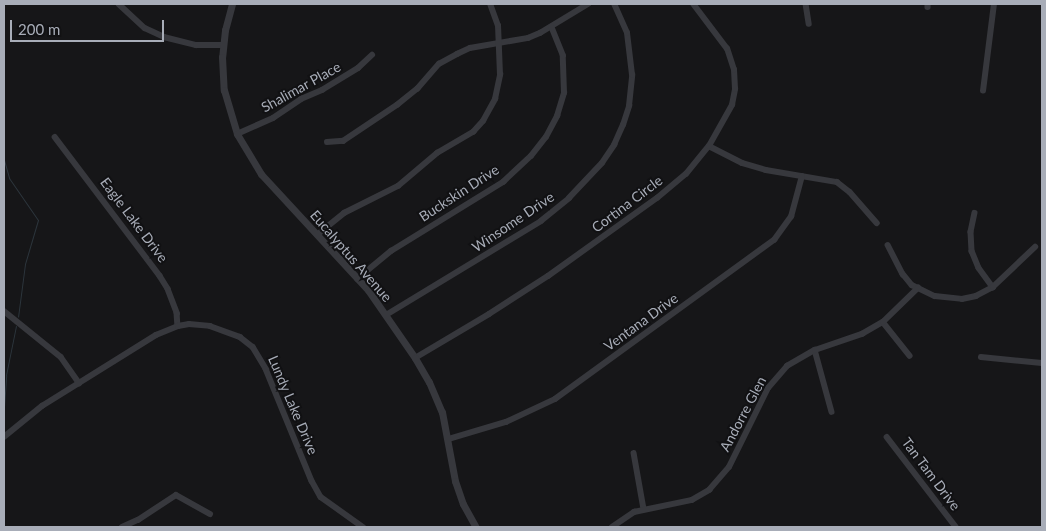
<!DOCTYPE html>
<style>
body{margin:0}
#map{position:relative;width:1046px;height:531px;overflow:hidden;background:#161618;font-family:Lato,sans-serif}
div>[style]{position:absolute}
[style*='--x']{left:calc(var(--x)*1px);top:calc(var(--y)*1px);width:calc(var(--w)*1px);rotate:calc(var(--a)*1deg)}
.stream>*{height:1px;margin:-0.5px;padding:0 0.5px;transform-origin:0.5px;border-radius:0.5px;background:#2c353c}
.minor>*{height:5.5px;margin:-2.75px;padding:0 2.75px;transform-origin:2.75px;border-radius:2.75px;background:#37383d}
.tertiary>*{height:7px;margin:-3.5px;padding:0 3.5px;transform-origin:3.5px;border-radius:3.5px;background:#37383d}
span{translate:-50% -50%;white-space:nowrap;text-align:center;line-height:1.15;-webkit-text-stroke:4px #111113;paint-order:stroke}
.street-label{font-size:14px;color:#a8adb8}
.frame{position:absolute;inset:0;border:5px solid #a8adb8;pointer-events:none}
.scale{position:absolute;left:10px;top:20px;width:154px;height:22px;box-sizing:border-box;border:2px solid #a8adb8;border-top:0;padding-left:6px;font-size:15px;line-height:18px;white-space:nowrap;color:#a8adb8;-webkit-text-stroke:4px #111113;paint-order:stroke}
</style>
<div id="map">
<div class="stream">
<i style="--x:4;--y:160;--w:19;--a:74"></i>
<i style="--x:9;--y:178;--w:51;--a:55.4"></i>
<i style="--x:38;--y:220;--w:46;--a:106.5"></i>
<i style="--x:25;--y:264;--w:53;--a:97.5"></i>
<i style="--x:4;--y:407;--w:32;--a:-86"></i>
<i style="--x:6;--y:375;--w:50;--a:-78.5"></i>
<i style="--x:4;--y:459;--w:22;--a:90"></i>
</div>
<div class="minor">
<i style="--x:119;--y:4;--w:35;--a:43"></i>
<i style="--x:145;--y:28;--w:21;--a:25"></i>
<i style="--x:164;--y:37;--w:33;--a:14"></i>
<i style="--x:196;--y:45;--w:27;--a:0"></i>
<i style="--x:806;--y:4;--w:20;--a:81"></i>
<i style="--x:928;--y:4;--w:3;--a:90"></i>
<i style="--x:983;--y:91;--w:88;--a:-82.8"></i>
<i style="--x:237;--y:134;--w:39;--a:-24"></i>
<i style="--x:273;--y:118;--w:34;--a:-34"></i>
<i style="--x:301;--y:99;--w:23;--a:-23"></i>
<i style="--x:322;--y:90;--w:42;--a:-31.4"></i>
<i style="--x:358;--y:68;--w:19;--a:-43"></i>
<i style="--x:55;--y:137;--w:174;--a:52.9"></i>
<i style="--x:160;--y:276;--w:15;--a:58"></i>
<i style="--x:168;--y:289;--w:26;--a:69"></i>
<i style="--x:177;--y:313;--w:13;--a:86"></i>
<i style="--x:327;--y:142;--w:16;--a:-4"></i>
<i style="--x:343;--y:141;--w:65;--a:-33.7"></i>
<i style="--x:397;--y:105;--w:26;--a:-39"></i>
<i style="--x:417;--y:89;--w:33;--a:-49"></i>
<i style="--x:439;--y:64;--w:21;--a:-29"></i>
<i style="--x:457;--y:54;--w:14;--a:-25"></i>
<i style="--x:470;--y:48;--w:59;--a:-9.8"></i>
<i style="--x:528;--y:38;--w:13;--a:-23"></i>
<i style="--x:540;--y:33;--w:56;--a:-31.1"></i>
<i style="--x:709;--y:146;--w:37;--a:27"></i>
<i style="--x:742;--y:163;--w:25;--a:16"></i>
<i style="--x:766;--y:170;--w:72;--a:9.6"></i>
<i style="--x:837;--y:182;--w:16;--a:38"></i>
<i style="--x:850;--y:192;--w:41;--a:48.9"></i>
<i style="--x:975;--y:213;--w:19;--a:102"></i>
<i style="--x:971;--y:232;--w:19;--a:87"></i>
<i style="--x:972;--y:251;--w:18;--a:68"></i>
<i style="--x:979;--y:268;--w:24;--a:54"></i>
<i style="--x:317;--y:235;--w:35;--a:-39"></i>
<i style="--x:344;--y:213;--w:60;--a:-26.6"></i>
<i style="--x:398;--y:186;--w:51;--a:-40.2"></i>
<i style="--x:437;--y:153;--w:42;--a:-30.3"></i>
<i style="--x:473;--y:132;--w:15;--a:-48"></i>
<i style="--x:483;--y:121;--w:25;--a:-61"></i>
<i style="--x:495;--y:99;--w:25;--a:-78"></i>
<i style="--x:500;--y:75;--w:49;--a:-92.3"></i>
<i style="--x:498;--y:26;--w:23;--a:-110"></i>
<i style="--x:888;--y:245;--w:33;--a:63"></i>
<i style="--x:903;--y:274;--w:14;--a:51"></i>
<i style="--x:912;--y:285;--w:25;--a:26"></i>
<i style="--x:935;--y:296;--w:27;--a:6"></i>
<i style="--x:962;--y:299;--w:14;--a:-12"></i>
<i style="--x:976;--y:296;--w:19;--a:-28"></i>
<i style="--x:993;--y:287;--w:58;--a:-43.6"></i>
<i style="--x:357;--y:279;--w:44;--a:-39.5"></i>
<i style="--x:391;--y:251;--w:132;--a:-31.6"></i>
<i style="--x:503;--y:182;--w:38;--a:-43"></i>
<i style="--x:531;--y:156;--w:24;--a:-52"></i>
<i style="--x:546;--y:137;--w:24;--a:-62"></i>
<i style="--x:557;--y:116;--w:24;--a:-73"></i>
<i style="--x:564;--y:93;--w:37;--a:-92"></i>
<i style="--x:563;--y:56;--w:31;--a:-112"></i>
<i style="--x:4;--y:311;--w:73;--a:38.9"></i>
<i style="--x:61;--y:357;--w:32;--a:55"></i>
<i style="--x:386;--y:315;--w:181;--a:-31.2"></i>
<i style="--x:541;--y:221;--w:36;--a:-39"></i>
<i style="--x:569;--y:198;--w:48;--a:-46.7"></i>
<i style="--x:602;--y:163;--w:22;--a:-56"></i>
<i style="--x:614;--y:145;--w:22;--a:-66"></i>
<i style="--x:623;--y:125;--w:20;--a:-72"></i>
<i style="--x:629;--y:106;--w:31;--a:-84"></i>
<i style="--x:632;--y:75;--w:42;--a:-96.8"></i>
<i style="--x:627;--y:33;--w:32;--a:-114"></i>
<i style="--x:883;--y:322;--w:43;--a:51.5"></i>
<i style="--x:815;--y:350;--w:64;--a:74.7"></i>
<i style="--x:981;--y:357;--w:61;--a:5.6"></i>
<i style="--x:415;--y:358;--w:86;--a:-30.7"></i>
<i style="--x:489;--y:314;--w:70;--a:-32.8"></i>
<i style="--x:548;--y:276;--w:134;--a:-35.6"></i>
<i style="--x:657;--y:198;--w:38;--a:-40"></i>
<i style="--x:686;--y:174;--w:36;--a:-51"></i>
<i style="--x:709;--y:146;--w:47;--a:-60.7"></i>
<i style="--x:732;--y:105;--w:16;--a:-79"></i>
<i style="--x:735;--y:89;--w:19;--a:-93"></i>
<i style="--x:734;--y:70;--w:22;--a:-108"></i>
<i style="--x:727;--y:49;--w:56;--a:-127.1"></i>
<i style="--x:4;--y:437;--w:49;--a:-39.2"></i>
<i style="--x:42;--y:406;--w:134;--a:-31.9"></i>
<i style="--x:156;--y:335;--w:24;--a:-22"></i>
<i style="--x:178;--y:326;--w:11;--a:-10"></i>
<i style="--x:189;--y:324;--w:21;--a:5"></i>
<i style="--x:210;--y:326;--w:32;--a:20"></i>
<i style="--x:240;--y:337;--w:16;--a:38"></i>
<i style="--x:253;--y:347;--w:26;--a:59"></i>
<i style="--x:266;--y:369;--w:121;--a:67.7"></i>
<i style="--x:312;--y:481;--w:18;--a:61"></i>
<i style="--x:321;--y:497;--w:52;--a:35.5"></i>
<i style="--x:887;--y:437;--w:113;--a:52.5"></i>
<i style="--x:449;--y:439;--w:59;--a:-16.6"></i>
<i style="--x:506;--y:422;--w:54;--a:-25.1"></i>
<i style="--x:555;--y:399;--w:271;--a:-36"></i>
<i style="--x:774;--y:240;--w:29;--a:-54"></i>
<i style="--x:791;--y:217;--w:42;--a:-75"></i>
<i style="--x:634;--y:453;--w:57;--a:79.9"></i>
<i style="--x:122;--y:527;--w:17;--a:-24"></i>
<i style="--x:138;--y:520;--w:45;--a:-33.3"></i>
<i style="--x:176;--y:495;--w:39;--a:29"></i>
<i style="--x:612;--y:527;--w:27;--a:-34"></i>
<i style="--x:634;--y:512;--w:59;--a:-11.7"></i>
<i style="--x:692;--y:500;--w:20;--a:-30"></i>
<i style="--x:709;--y:490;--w:30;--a:-49"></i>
<i style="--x:729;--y:467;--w:88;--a:-63.7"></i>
<i style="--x:768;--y:388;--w:29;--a:-49"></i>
<i style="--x:787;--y:366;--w:32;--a:-30"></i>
<i style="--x:815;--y:350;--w:50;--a:-18.8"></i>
<i style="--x:862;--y:334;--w:24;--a:-30"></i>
<i style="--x:883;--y:322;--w:49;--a:-44.2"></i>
</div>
<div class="tertiary">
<i style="--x:232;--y:4;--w:27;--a:105"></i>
<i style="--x:225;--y:30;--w:27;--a:96"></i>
<i style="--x:222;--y:57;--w:33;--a:87"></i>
<i style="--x:224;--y:90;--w:46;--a:73.5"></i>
<i style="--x:237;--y:134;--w:47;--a:59"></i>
<i style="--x:261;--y:174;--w:158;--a:47.3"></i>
<i style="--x:368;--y:290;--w:83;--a:55.3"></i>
<i style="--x:415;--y:358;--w:28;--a:60"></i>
<i style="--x:429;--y:382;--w:33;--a:67"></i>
<i style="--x:442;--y:412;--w:70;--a:79.3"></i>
<i style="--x:455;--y:481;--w:24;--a:71"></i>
<i style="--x:463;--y:504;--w:26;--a:61"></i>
</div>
<div class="street-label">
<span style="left:301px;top:87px;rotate:-29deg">Shalimar Place</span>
<span style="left:459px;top:193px;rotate:-33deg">Buckskin Drive</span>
<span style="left:627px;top:204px;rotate:-37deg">Cortina Circle</span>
<span style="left:134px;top:220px;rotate:53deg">Eagle Lake Drive</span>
<span style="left:513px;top:222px;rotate:-34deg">Winsome Drive</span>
<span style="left:351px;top:256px;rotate:49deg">Eucalyptus Avenue</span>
<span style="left:641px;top:322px;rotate:-36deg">Ventana Drive</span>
<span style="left:293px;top:405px;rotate:67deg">Lundy Lake Drive</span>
<span style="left:743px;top:414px;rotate:-62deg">Andorre Glen</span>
<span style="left:931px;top:474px;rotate:53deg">Tan Tam Drive</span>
</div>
<div class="frame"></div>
<div class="scale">200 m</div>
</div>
